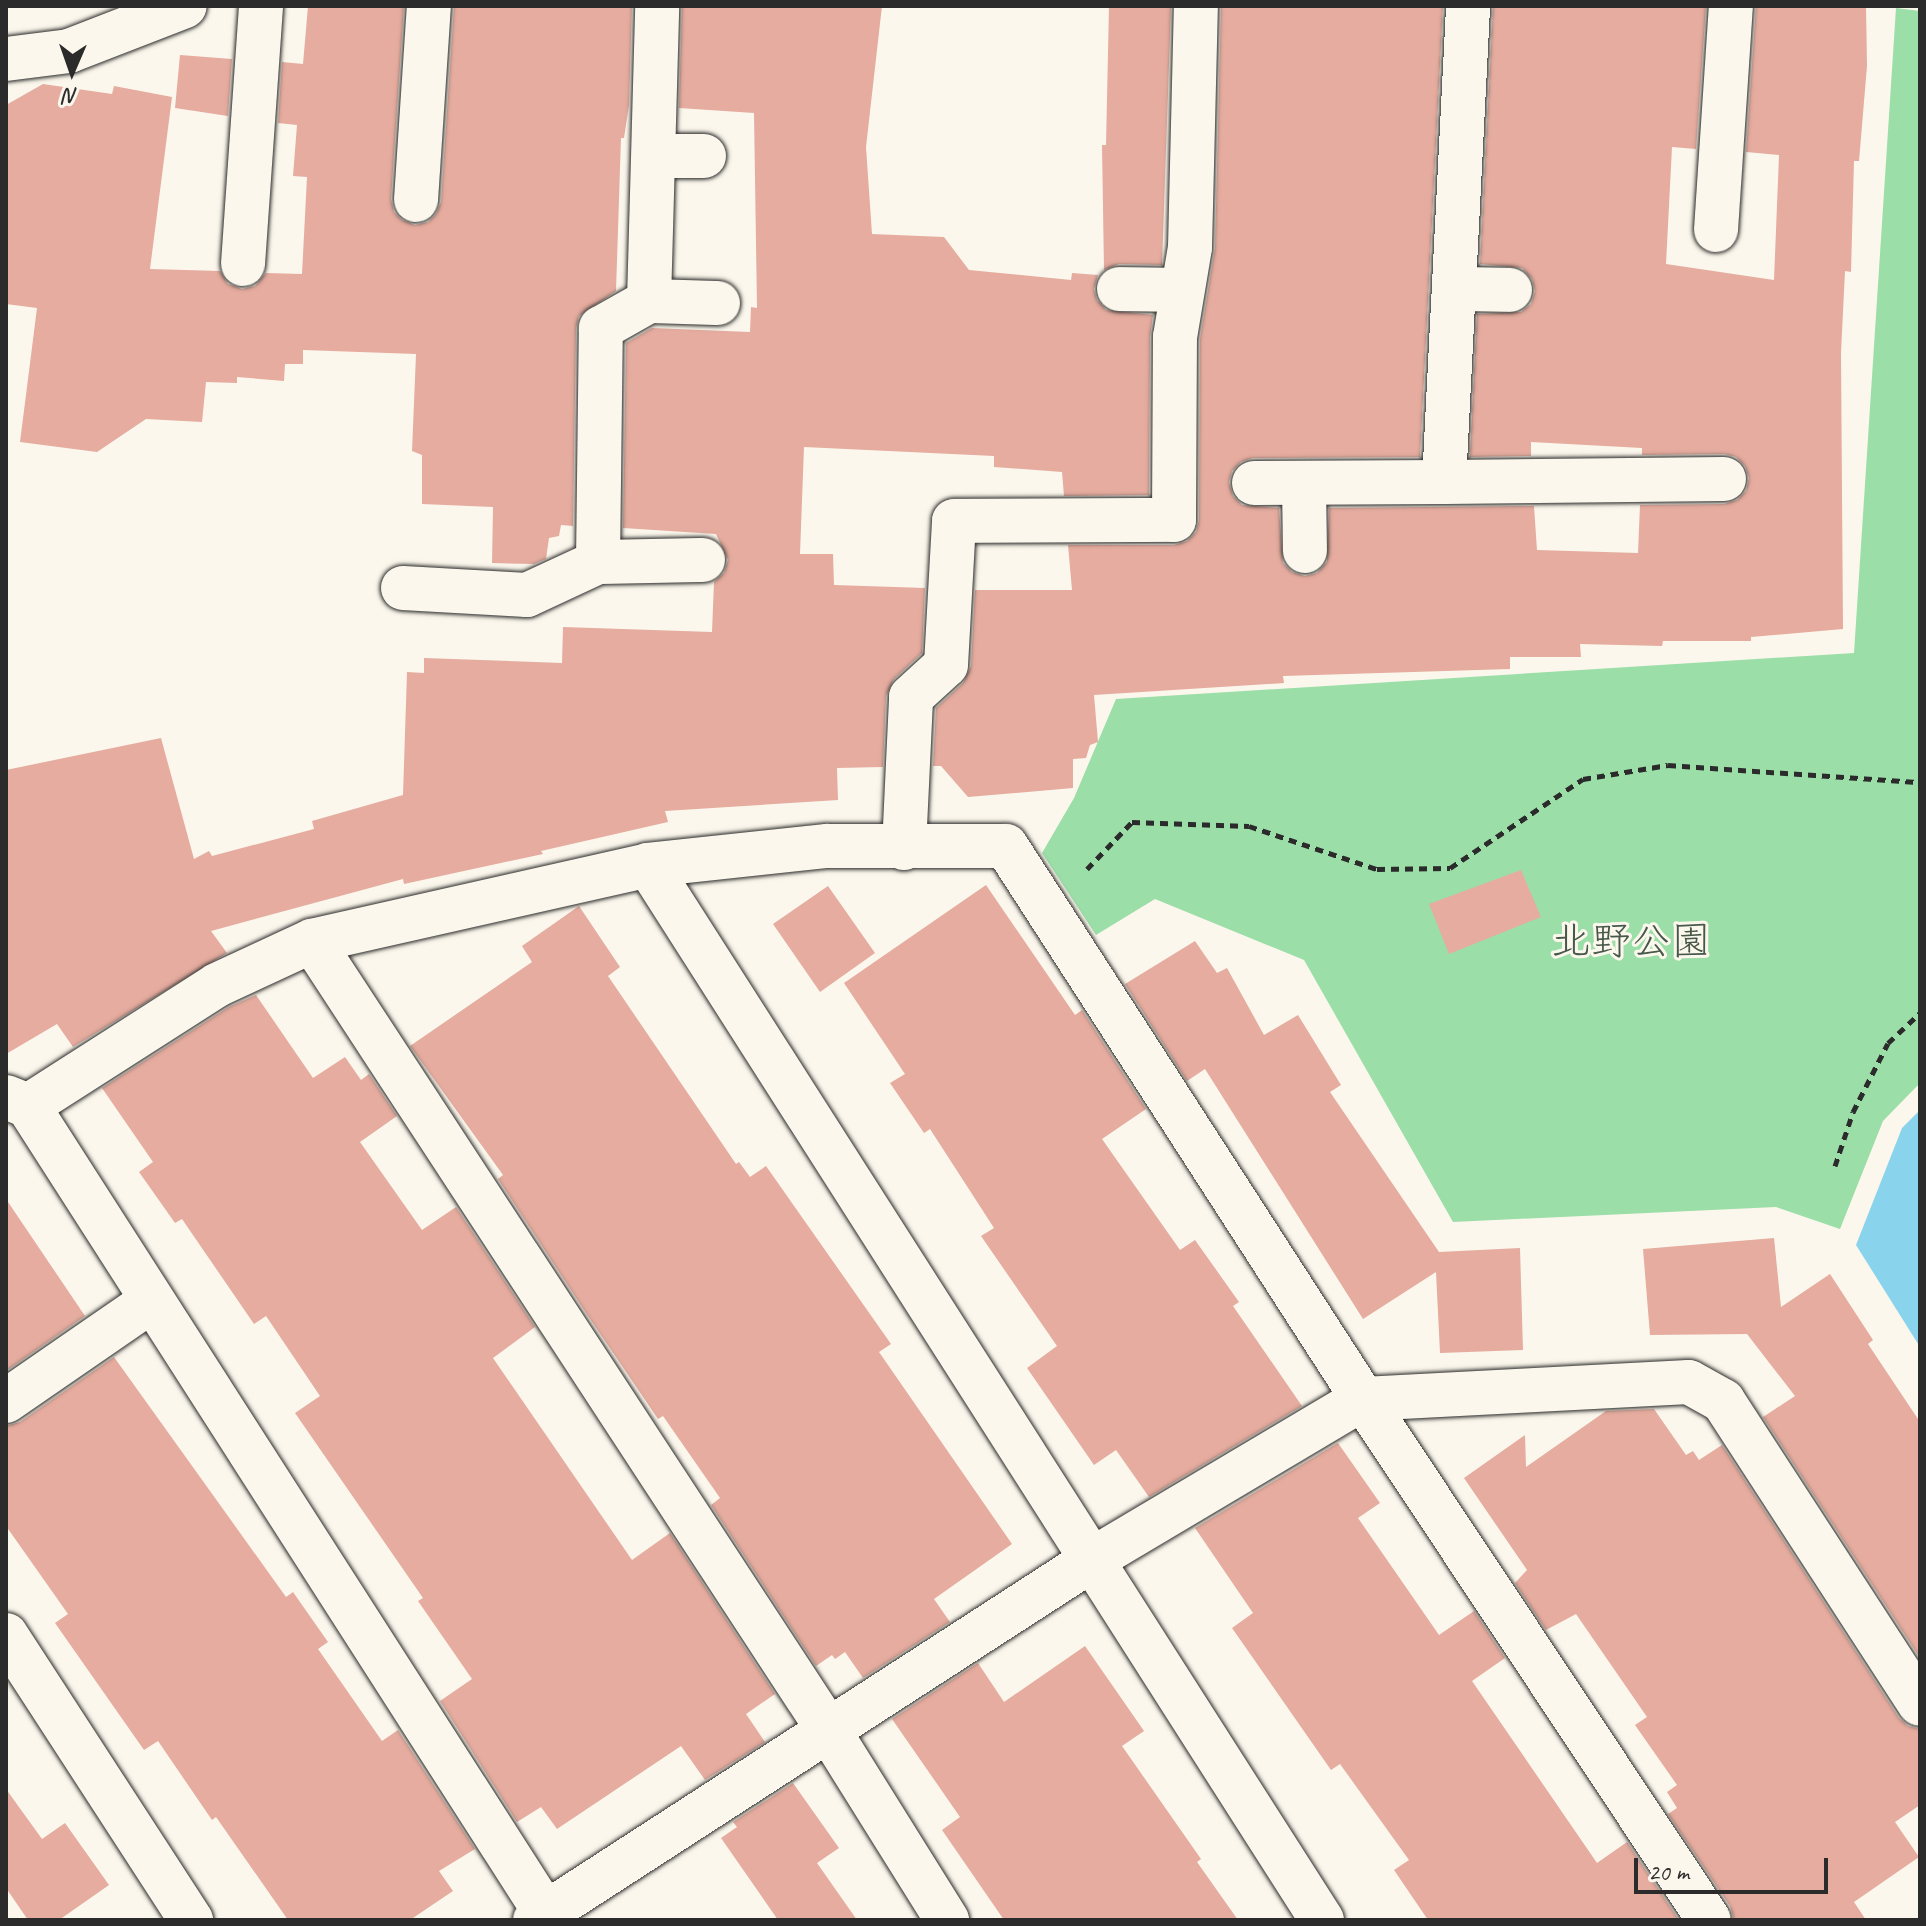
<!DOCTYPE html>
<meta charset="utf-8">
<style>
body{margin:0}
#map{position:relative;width:1926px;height:1926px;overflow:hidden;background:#fbf7ec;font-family:Caveat,"Klee One",sans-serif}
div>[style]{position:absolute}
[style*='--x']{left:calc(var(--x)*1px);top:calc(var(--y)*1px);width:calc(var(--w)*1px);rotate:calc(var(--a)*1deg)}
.green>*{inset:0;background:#9cdea8}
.water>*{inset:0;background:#8ad3ec}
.building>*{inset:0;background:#e5ac9f}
.path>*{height:5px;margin-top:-2.5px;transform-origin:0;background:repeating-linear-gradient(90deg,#2b2b2b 0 8px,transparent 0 14px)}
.roads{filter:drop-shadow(0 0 2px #2b2b2b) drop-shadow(0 0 2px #2b2b2b)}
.street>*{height:44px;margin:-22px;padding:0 22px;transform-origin:22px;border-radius:22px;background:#fbf7ec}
span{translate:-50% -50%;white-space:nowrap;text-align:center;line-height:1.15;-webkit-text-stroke:6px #fbf7ec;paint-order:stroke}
.park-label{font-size:40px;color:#47584a}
.frame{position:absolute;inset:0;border:8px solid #2b2b2b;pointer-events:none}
.north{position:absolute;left:32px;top:32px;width:80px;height:80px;-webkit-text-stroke:6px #fbf7ec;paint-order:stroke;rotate:182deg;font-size:22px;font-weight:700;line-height:32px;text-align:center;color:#2b2b2b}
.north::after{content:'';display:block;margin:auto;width:28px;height:36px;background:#2b2b2b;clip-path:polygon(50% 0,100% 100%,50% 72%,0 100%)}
.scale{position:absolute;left:1634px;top:1858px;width:194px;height:36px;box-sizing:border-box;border:4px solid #2b2b2b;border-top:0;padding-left:10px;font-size:24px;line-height:28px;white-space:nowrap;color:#2b2b2b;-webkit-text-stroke:6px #fbf7ec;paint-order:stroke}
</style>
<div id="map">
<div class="green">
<i style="clip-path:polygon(1896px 8px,1920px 11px,1920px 1083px,1883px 1121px,1840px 1229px,1776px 1207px,1453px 1222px,1304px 960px,1155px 899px,1096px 935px,1042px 853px,1074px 798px,1116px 699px,1854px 653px)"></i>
</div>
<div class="water">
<i style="clip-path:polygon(1920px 1110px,1920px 1347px,1856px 1245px,1902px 1128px)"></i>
</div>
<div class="building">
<i style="clip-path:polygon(308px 6px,404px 6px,391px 199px,394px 212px,402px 220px,415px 225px,428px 222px,436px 214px,441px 202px,454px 6px,632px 6px,629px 105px,624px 138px,621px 138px,616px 291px,579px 316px,576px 328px,573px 526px,561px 525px,559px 536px,549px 538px,546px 559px,534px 564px,492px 563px,493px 507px,422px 504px,422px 455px,412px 451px,416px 354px,303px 350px,303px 364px,285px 364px,284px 381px,237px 377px,237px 383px,206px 382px,202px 422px,146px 419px,97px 452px,20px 442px,37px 308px,6px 304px,6px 105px,43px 84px,112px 94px,114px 86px,172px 97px,150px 269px,220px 271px,228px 284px,242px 289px,255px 286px,266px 273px,302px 274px,307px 177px,293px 176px,297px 125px,278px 123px,282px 62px,303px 64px)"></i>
<i style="clip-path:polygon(682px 6px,882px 6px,866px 147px,872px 234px,944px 237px,969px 270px,1071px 280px,1072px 273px,1098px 275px,1094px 289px,1097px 300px,1106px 310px,1153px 315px,1150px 337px,1149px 495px,1064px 496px,1062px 472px,994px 467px,994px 456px,804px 447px,800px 554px,833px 554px,834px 585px,925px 588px,922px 653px,894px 679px,886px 696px,883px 767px,837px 768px,838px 800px,665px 811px,668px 822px,541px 851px,543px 854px,404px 884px,403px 879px,211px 931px,227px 953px,73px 1047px,57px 1024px,6px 1054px,6px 770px,161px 738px,194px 859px,209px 851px,212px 856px,314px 829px,312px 821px,403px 795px,407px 672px,424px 673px,424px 658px,562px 663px,563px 627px,712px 632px,714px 582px,724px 573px,728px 560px,716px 534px,623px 528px,626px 343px,652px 328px,750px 332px,751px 307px,757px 308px,754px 113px,679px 108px)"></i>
<i style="clip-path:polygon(1109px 6px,1171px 6px,1162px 265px,1119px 264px,1104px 270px,1102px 145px,1106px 145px)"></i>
<i style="clip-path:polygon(1221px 6px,1443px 6px,1420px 457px,1253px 458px,1241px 462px,1232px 471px,1229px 482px,1233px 496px,1242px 505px,1279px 508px,1283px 563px,1292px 572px,1305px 576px,1317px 573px,1327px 562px,1329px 508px,1534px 506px,1537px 550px,1638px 553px,1640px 505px,1724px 504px,1737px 500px,1746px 491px,1749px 478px,1745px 466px,1736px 457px,1724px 454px,1642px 455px,1642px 448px,1531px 442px,1531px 456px,1470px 457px,1477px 314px,1521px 312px,1531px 304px,1535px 291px,1532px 279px,1522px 268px,1480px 264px,1493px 6px,1706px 6px,1696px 149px,1672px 147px,1666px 264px,1774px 280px,1779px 155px,1746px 152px,1756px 6px,1866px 6px,1867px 66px,1859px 161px,1854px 161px,1851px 272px,1845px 271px,1841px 353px,1843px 629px,1751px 637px,1751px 641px,1663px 641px,1662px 646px,1580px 644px,1581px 657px,1510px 657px,1510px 669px,1283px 676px,1284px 683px,1094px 695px,1098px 742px,1090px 745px,1086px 758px,1073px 759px,1073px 788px,968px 797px,941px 766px,933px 766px,936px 708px,963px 683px,971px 666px,975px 590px,1072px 590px,1068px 545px,1174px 545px,1187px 541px,1196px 532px,1199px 520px,1200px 339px,1215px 248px)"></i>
<i style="clip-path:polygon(180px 55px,232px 59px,228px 116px,175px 108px)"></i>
<i style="clip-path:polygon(1521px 870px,1541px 917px,1449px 954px,1429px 904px)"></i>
<i style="clip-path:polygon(986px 885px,1075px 1015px,1082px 1010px,1146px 1109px,1102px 1139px,1180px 1250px,1195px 1240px,1239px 1302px,1233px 1306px,1302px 1406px,1149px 1497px,1116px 1450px,1094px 1465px,1027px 1368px,1057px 1346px,981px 1236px,994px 1228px,930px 1129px,924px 1133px,890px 1083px,905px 1074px,844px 983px)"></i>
<i style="clip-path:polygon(828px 886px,875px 953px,820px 992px,773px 924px)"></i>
<i style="clip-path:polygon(579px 906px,620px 967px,608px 976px,736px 1164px,739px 1162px,750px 1177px,766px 1166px,891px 1344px,879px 1352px,1012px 1544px,934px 1599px,950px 1622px,863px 1678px,845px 1652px,835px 1659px,832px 1655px,816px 1666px,711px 1505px,720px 1498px,663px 1416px,658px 1419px,586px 1313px,498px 1179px,503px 1175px,410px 1046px,532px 962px,522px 946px)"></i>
<i style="clip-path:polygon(1195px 941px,1217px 973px,1227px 968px,1264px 1035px,1298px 1015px,1341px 1085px,1330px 1092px,1439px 1252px,1520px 1248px,1523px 1350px,1440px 1353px,1436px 1272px,1363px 1319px,1205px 1069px,1187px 1081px,1125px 984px)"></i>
<i style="clip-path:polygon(256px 995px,313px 1078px,345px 1057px,361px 1080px,369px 1074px,397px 1116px,360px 1142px,422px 1230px,456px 1207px,535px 1327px,493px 1358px,632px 1560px,670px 1533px,775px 1694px,746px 1714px,765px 1742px,705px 1780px,681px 1746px,557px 1829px,541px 1807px,517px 1822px,440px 1701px,472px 1679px,418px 1601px,423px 1598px,295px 1413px,320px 1396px,266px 1316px,254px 1324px,182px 1219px,175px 1223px,139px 1172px,153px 1162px,102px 1088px,229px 1007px)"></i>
<i style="clip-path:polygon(6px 1199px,85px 1316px,6px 1371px)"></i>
<i style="clip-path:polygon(1774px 1238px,1781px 1307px,1830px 1274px,1873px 1340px,1868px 1344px,1920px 1422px,1920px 1658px,1763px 1417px,1795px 1396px,1747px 1334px,1650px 1335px,1643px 1249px)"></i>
<i style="clip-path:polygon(114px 1357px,286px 1597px,293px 1592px,328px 1642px,318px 1649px,382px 1741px,398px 1730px,475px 1849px,439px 1871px,453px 1891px,410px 1920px,288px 1920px,216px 1817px,212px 1820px,158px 1741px,144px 1750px,55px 1623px,68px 1614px,6px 1526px,6px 1426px,20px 1422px)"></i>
<i style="clip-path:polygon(1654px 1409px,1686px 1455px,1693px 1451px,1699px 1460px,1722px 1445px,1899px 1718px,1908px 1726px,1920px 1729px,1920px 1805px,1895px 1822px,1919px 1857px,1854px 1902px,1866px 1920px,1734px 1920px,1730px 1906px,1668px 1814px,1677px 1808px,1667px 1792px,1677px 1785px,1635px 1725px,1647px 1717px,1576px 1614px,1546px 1630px,1515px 1583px,1527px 1570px,1464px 1478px,1525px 1435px,1526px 1467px,1606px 1411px)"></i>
<i style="clip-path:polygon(1338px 1443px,1380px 1503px,1358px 1518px,1439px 1635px,1474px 1611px,1505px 1658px,1472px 1681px,1597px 1863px,1627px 1842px,1679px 1920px,1428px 1920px,1394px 1870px,1409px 1860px,1340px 1764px,1331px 1770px,1232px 1628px,1253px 1613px,1195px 1528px)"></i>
<i style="clip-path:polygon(1085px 1646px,1144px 1731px,1122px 1746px,1201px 1859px,1197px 1862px,1238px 1920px,1004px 1920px,942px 1830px,960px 1817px,892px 1719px,978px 1663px,1004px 1702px)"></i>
<i style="clip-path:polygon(793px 1783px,839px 1848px,817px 1863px,857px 1920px,778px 1920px,721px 1838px,737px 1827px,733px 1822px)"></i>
<i style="clip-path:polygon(6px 1789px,42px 1839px,65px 1823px,109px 1885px,59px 1920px,28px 1920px,6px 1888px)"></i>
</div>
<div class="path">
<i style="--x:1087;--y:869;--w:65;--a:-46.2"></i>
<i style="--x:1132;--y:822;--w:117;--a:2"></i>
<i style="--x:1249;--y:826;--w:135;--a:18.6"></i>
<i style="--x:1377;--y:869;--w:73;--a:-0.8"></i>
<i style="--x:1450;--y:868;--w:160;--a:-33.8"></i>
<i style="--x:1583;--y:779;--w:86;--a:-9.4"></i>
<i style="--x:1668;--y:765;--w:253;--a:3.9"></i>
<i style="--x:1835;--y:1166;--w:57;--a:-71.6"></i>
<i style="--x:1853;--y:1112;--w:77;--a:-63.1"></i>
<i style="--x:1888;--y:1043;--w:44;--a:-43.2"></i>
</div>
<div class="roads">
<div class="street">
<i style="--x:6;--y:59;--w:64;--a:-7.2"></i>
<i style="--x:69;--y:51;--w:124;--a:-21.2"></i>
<i style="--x:654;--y:156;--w:50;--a:0"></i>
<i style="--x:416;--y:200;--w:194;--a:-86.2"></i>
<i style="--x:1716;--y:230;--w:225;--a:-86.2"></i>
<i style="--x:243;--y:264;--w:259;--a:-86"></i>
<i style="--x:1119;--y:289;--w:63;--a:0.9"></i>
<i style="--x:1454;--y:289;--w:56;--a:1"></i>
<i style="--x:649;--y:301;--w:69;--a:1.7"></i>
<i style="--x:1444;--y:482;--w:280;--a:-0.6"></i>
<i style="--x:1254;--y:483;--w:190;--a:-0.3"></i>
<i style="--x:1444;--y:482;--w:477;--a:-87.1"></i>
<i style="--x:1304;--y:483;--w:68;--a:89.2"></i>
<i style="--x:598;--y:562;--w:105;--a:-1.1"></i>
<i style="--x:403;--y:588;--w:124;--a:3.2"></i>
<i style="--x:527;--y:595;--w:78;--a:-24.9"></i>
<i style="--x:598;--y:562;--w:234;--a:-89.3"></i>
<i style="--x:601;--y:328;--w:55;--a:-29.4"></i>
<i style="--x:649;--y:301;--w:295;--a:-88.4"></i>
<i style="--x:904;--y:848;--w:151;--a:-87.3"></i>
<i style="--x:911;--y:697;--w:47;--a:-42.4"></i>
<i style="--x:946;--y:665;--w:144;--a:-86.8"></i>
<i style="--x:954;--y:521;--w:220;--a:-0.3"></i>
<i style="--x:1174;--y:520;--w:183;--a:-89.7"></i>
<i style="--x:1175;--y:337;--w:91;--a:-80.5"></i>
<i style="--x:1190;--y:247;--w:241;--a:-88.6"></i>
<i style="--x:648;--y:865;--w:1252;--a:57.43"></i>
<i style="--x:312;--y:941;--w:944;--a:56.8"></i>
<i style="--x:829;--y:1731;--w:223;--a:58"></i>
<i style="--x:6;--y:1097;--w:24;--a:22"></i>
<i style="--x:28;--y:1106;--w:224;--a:-32.6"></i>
<i style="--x:217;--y:985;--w:105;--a:-24.9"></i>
<i style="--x:312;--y:941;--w:344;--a:-12.7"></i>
<i style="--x:648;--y:865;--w:180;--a:-6.1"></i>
<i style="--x:827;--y:846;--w:179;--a:0"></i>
<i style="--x:1006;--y:846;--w:658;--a:57.15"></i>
<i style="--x:1363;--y:1399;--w:326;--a:-3"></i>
<i style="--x:1689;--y:1382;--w:39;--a:29"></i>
<i style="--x:1723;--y:1401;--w:361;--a:57"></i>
<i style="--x:28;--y:1106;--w:967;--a:57.33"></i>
<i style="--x:6;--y:1401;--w:176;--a:-34.6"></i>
<i style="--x:6;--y:1635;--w:340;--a:57"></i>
<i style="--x:535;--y:1920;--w:665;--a:-32.9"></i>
<i style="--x:1093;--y:1559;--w:314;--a:-30.7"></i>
<i style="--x:1363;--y:1399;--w:625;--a:56.41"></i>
</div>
</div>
<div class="park-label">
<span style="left:1631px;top:941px">北野公園</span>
</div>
<div class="frame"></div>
<div class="north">N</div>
<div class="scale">20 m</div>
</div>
